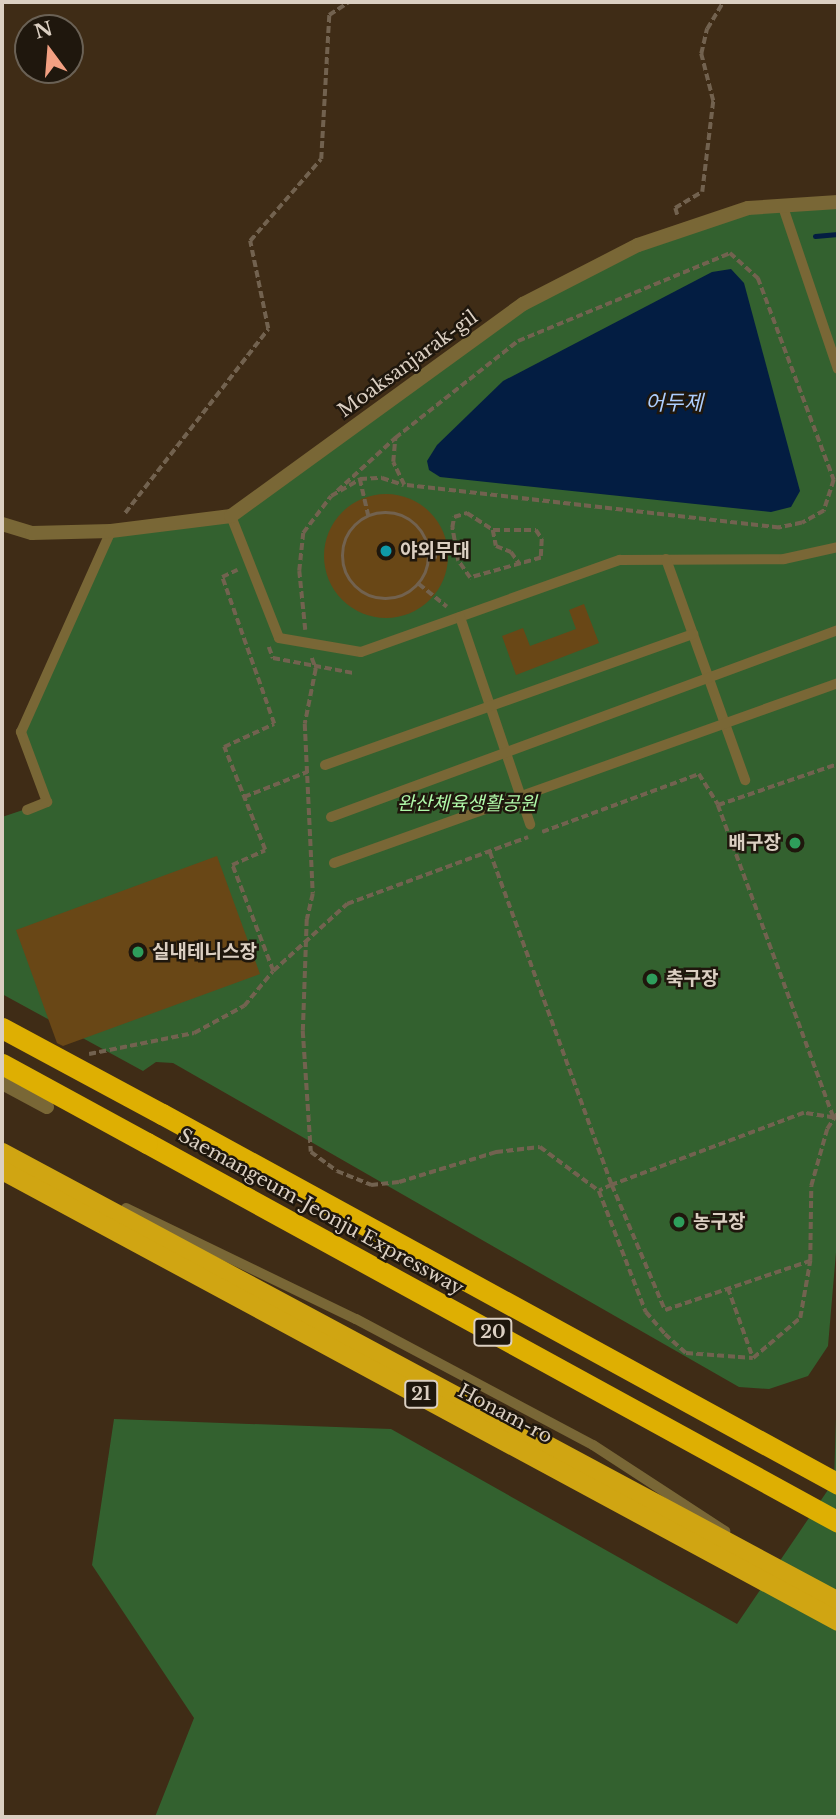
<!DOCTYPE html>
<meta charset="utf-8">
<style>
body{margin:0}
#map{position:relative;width:840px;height:1819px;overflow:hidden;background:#3f2c16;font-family:"Libre Baskerville","Noto Sans KR",serif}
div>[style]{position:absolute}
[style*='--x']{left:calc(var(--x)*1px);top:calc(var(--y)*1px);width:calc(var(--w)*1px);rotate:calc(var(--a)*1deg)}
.green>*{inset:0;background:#33612f}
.water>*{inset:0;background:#031d42}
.stream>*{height:5px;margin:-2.5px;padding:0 2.5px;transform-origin:2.5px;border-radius:2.5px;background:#031d42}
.building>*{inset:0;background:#694716}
.round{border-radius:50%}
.path>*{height:3.5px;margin-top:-1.75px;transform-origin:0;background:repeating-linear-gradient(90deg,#72624f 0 7px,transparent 0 10.5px)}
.path>.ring{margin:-1.75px;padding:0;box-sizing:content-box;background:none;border:3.5px solid #72624f;border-radius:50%}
.service>*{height:10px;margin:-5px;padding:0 5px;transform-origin:5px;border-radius:5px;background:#796736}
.minor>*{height:14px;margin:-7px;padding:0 7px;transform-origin:7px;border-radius:7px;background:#796736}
.trunk>*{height:19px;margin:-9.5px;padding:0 9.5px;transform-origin:9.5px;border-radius:9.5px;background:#d0a512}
.motorway>*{height:21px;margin:-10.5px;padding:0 10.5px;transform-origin:10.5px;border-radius:10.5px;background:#deaf02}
.motorway-bridge>*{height:21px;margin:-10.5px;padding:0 10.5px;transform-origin:10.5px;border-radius:10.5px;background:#deaf02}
.dots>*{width:19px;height:19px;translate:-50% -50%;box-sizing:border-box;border:4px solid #1f170d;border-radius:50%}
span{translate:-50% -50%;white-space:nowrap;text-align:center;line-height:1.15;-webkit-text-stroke:5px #1f170d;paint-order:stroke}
.shield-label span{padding:2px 5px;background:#1f170d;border:2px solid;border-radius:5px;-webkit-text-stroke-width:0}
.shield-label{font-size:18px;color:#dbcfc2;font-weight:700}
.street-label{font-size:19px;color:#dbcfc2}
.poi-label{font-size:19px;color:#dbcfc2;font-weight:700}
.left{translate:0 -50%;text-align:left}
.right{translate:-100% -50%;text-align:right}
.park-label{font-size:19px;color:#aff7a8;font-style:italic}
.water-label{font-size:21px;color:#adcefe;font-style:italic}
.frame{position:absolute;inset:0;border:4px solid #dbcfc2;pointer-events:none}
.north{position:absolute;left:14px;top:14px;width:70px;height:70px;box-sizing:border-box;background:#1f170d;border:2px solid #6a6155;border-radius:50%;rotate:344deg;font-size:19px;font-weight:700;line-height:28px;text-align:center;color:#dbcfc2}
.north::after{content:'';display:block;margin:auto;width:24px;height:32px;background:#f3a082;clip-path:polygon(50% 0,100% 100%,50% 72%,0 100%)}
</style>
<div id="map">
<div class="green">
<i style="clip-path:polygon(838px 202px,838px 1229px,828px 1346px,808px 1376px,769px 1389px,739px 1387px,173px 1063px,156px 1062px,143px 1071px,2px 994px,2px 817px,47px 802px,21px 732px,111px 531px,231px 516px,523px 304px,716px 216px)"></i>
<i style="clip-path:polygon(838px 1356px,838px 1817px,155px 1817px,194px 1718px,92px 1565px,114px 1419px,391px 1429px,737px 1624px,834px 1481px)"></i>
</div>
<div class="water">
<i style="clip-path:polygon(731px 269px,744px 283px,800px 491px,791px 507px,771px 512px,440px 477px,429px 470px,427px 461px,437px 445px,503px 381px,712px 272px)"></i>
</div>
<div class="stream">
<i style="--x:815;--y:236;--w:23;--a:-5"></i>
</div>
<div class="building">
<i class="round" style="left:324px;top:494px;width:124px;height:124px"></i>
<i style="clip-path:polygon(584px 604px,599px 643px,516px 675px,502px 636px,523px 628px,530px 646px,576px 629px,569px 610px)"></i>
<i style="clip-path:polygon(217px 856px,260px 974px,63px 1046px,57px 1043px,16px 930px)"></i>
</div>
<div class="path">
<i style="--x:677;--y:215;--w:7;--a:-106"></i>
<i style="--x:675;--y:208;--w:31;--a:-31"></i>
<i style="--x:702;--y:192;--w:92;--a:-83.1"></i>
<i style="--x:713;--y:101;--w:49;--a:-104.3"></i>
<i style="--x:701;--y:54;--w:26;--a:-77"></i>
<i style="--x:707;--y:29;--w:31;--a:-59"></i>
<i style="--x:360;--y:479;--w:39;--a:77"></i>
<i style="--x:337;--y:491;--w:79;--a:-42.4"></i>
<i style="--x:395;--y:438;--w:157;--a:-38.3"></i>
<i style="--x:518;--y:341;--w:230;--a:-22.5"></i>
<i style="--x:730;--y:253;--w:38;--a:42"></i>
<i style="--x:758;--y:278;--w:216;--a:69.4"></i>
<i style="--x:834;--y:480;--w:33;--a:108"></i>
<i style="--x:824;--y:511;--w:25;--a:151"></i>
<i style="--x:802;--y:523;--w:24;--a:168"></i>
<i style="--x:779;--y:528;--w:377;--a:-173.5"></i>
<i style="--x:404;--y:485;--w:25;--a:-116"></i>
<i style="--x:393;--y:462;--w:24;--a:-85"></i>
<i class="ring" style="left:343px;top:513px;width:82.5px;height:82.5px"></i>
<i style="--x:125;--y:513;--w:233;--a:-52.1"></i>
<i style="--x:268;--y:329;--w:90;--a:-101.6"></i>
<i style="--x:250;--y:241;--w:108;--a:-49.1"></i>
<i style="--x:321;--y:159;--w:144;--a:-86.8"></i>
<i style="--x:329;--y:15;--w:24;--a:-33"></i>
<i style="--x:467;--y:513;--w:31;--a:33"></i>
<i style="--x:493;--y:530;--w:43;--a:0"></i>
<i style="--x:536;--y:530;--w:11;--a:56"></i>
<i style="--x:542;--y:539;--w:19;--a:93"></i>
<i style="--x:541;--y:558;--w:74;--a:164.3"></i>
<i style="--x:470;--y:578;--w:21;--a:-125"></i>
<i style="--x:458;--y:561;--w:34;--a:-100"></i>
<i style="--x:452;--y:528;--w:11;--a:-80"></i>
<i style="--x:454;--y:517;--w:14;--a:-17"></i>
<i style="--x:493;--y:530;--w:16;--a:79"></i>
<i style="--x:496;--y:546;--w:16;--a:22"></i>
<i style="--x:511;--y:552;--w:14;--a:54"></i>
<i style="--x:430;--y:558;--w:26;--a:-13"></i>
<i style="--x:419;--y:584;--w:36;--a:39"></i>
<i style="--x:305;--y:630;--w:59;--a:-95.8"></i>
<i style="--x:299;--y:571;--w:38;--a:-84"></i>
<i style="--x:303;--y:533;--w:46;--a:-52.9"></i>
<i style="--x:331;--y:496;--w:34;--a:-30"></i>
<i style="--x:360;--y:479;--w:22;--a:-3"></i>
<i style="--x:382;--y:478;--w:23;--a:18"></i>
<i style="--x:269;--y:647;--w:12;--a:70"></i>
<i style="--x:273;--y:658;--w:81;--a:10.6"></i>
<i style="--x:312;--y:658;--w:12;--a:70"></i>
<i style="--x:316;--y:669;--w:56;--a:101.3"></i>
<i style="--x:305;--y:724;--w:170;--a:87.3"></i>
<i style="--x:313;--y:894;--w:26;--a:103"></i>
<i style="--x:307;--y:919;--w:112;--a:92"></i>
<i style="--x:303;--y:1031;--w:121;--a:86.2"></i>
<i style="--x:311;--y:1152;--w:32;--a:36"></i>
<i style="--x:337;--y:1171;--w:37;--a:22"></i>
<i style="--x:371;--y:1185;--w:28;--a:-6"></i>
<i style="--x:399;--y:1182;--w:102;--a:-17.2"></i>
<i style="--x:496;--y:1152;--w:44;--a:-6.5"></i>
<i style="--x:540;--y:1147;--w:74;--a:36.7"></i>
<i style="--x:599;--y:1191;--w:130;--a:68.8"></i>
<i style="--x:646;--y:1312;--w:29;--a:49"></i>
<i style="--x:665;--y:1334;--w:28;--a:42"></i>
<i style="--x:686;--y:1353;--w:67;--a:4.3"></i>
<i style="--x:753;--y:1358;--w:62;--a:-40.4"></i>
<i style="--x:800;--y:1318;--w:58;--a:-80"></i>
<i style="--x:810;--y:1261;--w:75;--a:-89.2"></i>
<i style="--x:811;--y:1186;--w:59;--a:-74.3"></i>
<i style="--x:827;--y:1129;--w:20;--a:-57"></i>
<i style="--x:244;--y:797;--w:68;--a:-21.6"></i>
<i style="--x:718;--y:805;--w:334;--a:69.7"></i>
<i style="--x:834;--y:1118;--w:30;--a:-171"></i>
<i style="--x:804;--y:1113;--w:205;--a:159.4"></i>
<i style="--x:612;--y:1185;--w:136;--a:67"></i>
<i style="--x:665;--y:1310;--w:153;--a:-18.7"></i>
<i style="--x:542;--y:832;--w:167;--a:-20.3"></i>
<i style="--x:699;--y:774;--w:36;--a:58"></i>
<i style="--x:718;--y:805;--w:127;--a:-18.9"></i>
<i style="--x:490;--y:852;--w:355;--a:69.9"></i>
<i style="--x:612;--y:1185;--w:14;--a:155"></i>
<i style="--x:273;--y:971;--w:100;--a:-42.2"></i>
<i style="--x:347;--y:904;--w:193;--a:-20.3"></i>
<i style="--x:89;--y:1054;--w:107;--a:-11.3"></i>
<i style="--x:194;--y:1033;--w:57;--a:-28.4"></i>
<i style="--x:244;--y:1006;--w:45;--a:-50.4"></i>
<i style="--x:273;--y:971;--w:114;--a:-111.1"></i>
<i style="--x:232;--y:865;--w:36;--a:-24"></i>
<i style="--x:265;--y:850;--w:111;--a:-111.7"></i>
<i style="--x:224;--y:747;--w:55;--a:-24.7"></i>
<i style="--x:274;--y:724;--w:156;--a:-109.5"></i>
<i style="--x:222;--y:577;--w:17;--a:-25"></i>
<i style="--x:728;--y:1288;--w:74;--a:70.3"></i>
</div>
<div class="service">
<i style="--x:782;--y:204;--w:174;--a:71.3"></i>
<i style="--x:231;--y:516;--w:131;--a:68.5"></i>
<i style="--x:279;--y:638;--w:83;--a:9.7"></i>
<i style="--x:361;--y:652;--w:275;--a:-19.6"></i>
<i style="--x:620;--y:560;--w:164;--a:-0.3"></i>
<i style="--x:784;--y:559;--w:55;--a:-12.5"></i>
<i style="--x:666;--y:559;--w:235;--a:70.3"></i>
<i style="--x:460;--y:617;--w:219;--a:71.3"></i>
<i style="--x:325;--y:765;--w:391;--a:-19.6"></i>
<i style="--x:27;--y:810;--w:22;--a:-22"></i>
<i style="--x:47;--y:802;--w:75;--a:-110.4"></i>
<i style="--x:21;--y:732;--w:220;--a:-65.9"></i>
<i style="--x:331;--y:817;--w:540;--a:-20.25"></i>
<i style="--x:334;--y:863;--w:535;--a:-19.65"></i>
<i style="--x:126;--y:1208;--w:255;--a:25.8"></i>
<i style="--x:356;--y:1319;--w:268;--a:28"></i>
<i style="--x:593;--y:1445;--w:158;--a:33.1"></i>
</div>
<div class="minor">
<i style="--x:2;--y:524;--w:31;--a:17"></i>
<i style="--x:32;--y:533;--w:79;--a:-1.5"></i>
<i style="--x:111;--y:531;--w:121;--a:-7.1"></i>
<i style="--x:231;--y:516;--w:361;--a:-36"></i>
<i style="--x:523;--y:304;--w:129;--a:-27.2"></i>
<i style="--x:638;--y:245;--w:116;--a:-18.6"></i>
<i style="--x:748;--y:208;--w:90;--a:-3.8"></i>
<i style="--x:2;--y:1083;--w:51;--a:28.1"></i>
</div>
<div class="trunk">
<i style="--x:2;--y:1152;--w:949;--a:28.24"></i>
<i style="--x:2;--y:1170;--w:950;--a:28.35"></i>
</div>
<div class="motorway">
<i style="--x:162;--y:1114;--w:771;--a:28.69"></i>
<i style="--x:147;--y:1143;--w:788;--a:28.74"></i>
</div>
<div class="motorway-bridge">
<i style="--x:2;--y:1028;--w:182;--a:28.3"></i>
<i style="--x:2;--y:1064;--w:165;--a:28.6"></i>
</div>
<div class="dots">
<i style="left:386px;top:551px;background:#0f9aa8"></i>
<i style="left:795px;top:843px;background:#2e9e5b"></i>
<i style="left:138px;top:952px;background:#2e9e5b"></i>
<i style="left:652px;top:979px;background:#2e9e5b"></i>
<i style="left:679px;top:1222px;background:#2e9e5b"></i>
</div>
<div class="shield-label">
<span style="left:493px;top:1332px">20</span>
<span style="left:421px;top:1394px">21</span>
</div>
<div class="street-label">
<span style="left:408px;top:364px;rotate:-36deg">Moaksanjarak-gil</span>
<span style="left:321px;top:1212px;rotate:29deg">Saemangeum-Jeonju Expressway</span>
<span style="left:505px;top:1414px;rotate:28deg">Honam-ro</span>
</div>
<div class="poi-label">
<span class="left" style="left:400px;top:551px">야외무대</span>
<span class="right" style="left:781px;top:843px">배구장</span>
<span class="left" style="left:152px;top:952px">실내테니스장</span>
<span class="left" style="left:666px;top:979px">축구장</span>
<span class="left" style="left:693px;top:1222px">농구장</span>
</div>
<div class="park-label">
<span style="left:467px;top:804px">완산체육생활공원</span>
</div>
<div class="water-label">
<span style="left:674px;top:403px">어두제</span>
</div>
<div class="frame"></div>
<div class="north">N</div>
</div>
